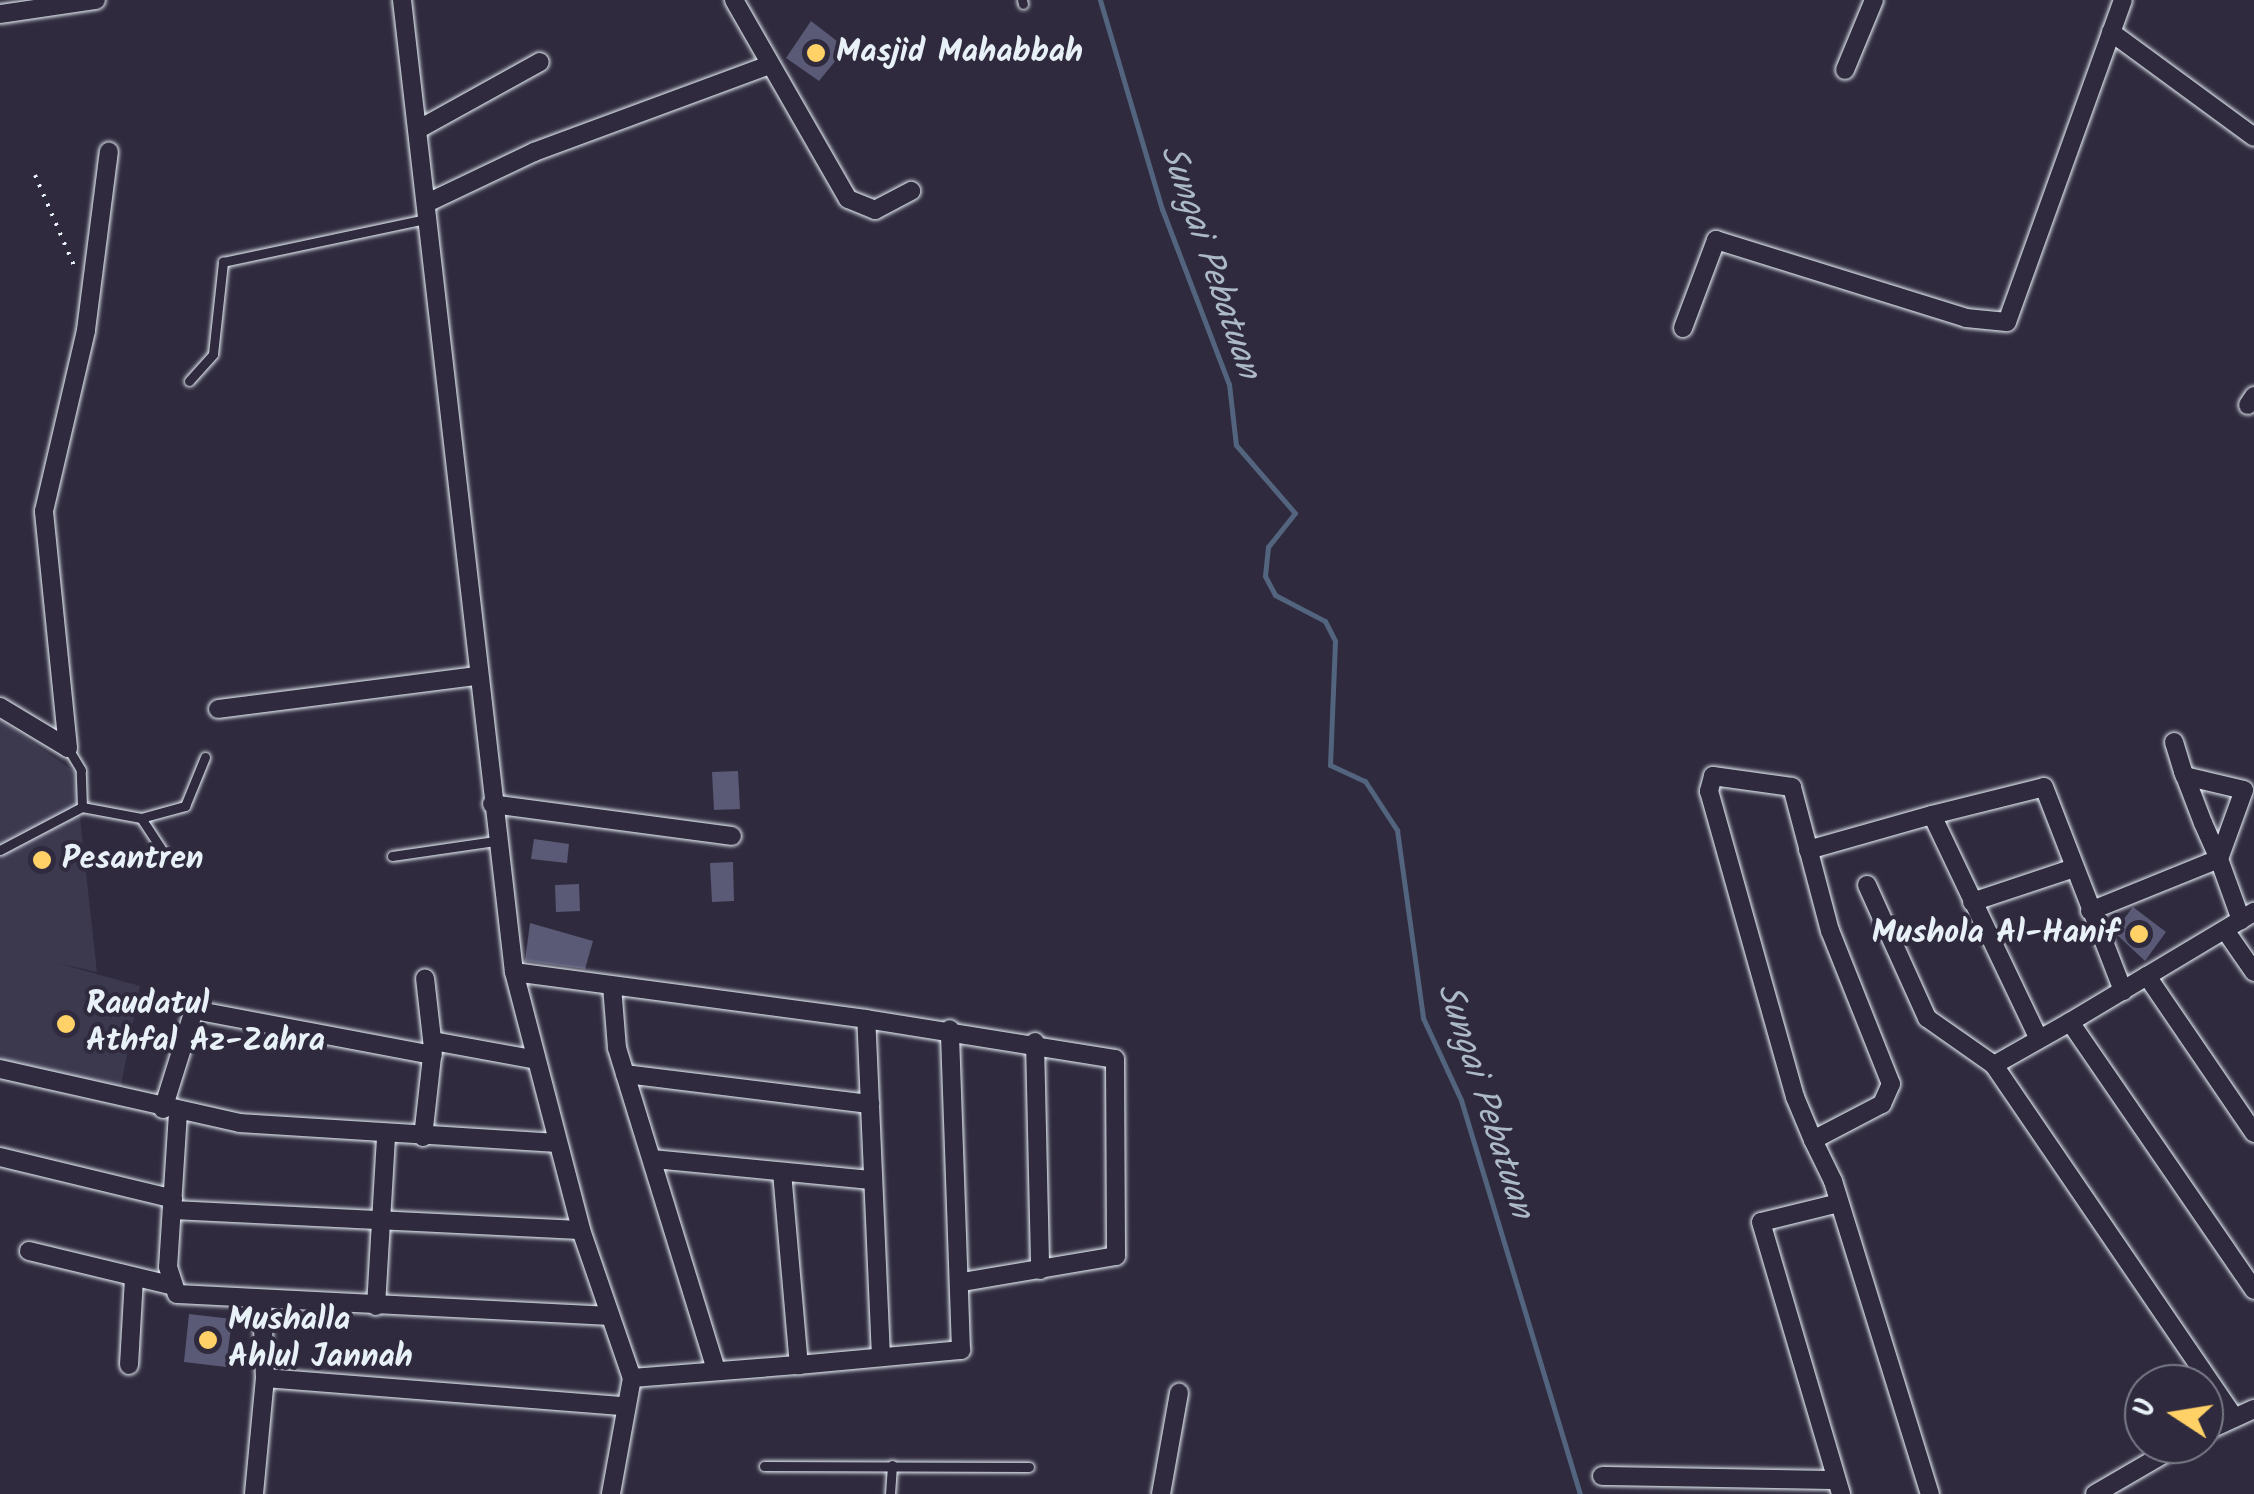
<!DOCTYPE html>
<style>
body{margin:0}
#map{position:relative;width:2254px;height:1494px;overflow:hidden;background:#2f2a3d;font-family:Kalam,sans-serif}
div>[style]{position:absolute}
[style*='--x']{left:calc(var(--x)*1px);top:calc(var(--y)*1px);width:calc(var(--w)*1px);rotate:calc(var(--a)*1deg)}
.built>*{inset:0;background:#3c384e}
.stream>*{height:5px;margin:-2.5px;padding:0 2.5px;transform-origin:2.5px;border-radius:2.5px;background:#53647e}
.building>*{inset:0;background:#5a5a77}
.path>*{height:4px;margin-top:-2px;transform-origin:0;background:repeating-linear-gradient(90deg,#e8f1f8 0 2.5px,transparent 0 10.5px)}
.roads{filter:drop-shadow(0 0 2px #e8f1f8) drop-shadow(0 0 2px #e8f1f8)}
.service>*{height:9px;margin:-4.5px;padding:0 4.5px;transform-origin:4.5px;border-radius:4.5px;background:#2f2a3d}
.minor>*{height:18px;margin:-9px;padding:0 9px;transform-origin:9px;border-radius:9px;background:#2f2a3d}
.dots>*{width:28px;height:28px;translate:-50% -50%;box-sizing:border-box;border:5px solid #2f2a3d;border-radius:50%}
span{translate:-50% -50%;white-space:nowrap;text-align:center;line-height:1.15;-webkit-text-stroke:8px #2f2a3d;paint-order:stroke}
.poi-label{font-size:32px;color:#e8f1f8;font-weight:700}
.left{translate:0 -50%;text-align:left}
.right{translate:-100% -50%;text-align:right}
.water-label{font-size:35px;color:#acb9c7;font-style:italic}
.north{position:absolute;left:2124px;top:1364px;width:100px;height:100px;box-sizing:border-box;background:#2f2a3d;border:2px solid #797a88;border-radius:50%;rotate:282deg;font-size:28px;font-weight:700;line-height:40px;text-align:center;color:#e8f1f8}
.north::after{content:'';display:block;margin:auto;width:35px;height:45px;background:#ffd166;clip-path:polygon(50% 0,100% 100%,50% 72%,0 100%)}
</style>
<div id="map">
<div class="built">
<i style="clip-path:polygon(0 720px,75px 772px,97px 972px,57px 963px,140px 986px,120px 1091px,0 1061px)"></i>
</div>
<div class="stream">
<i style="--x:1100;--y:0;--w:218;--a:73.5"></i>
<i style="--x:1162;--y:209;--w:187;--a:69.1"></i>
<i style="--x:1229;--y:384;--w:61;--a:83.5"></i>
<i style="--x:1236;--y:445;--w:90;--a:49.1"></i>
<i style="--x:1295;--y:513;--w:43;--a:128.5"></i>
<i style="--x:1268;--y:547;--w:29;--a:96"></i>
<i style="--x:1265;--y:576;--w:21;--a:62"></i>
<i style="--x:1275;--y:595;--w:56;--a:27.5"></i>
<i style="--x:1325;--y:621;--w:22;--a:63"></i>
<i style="--x:1335;--y:641;--w:124;--a:92.3"></i>
<i style="--x:1330;--y:765;--w:38;--a:25"></i>
<i style="--x:1365;--y:781;--w:59;--a:56.9"></i>
<i style="--x:1397;--y:830;--w:190;--a:82.1"></i>
<i style="--x:1423;--y:1018;--w:90;--a:65.1"></i>
<i style="--x:1461;--y:1100;--w:412;--a:73.2"></i>
</div>
<div class="building">
<i style="clip-path:polygon(811px 21px,846px 48px,819px 81px,786px 58px)"></i>
<i style="clip-path:polygon(738px 771px,740px 809px,714px 810px,712px 772px)"></i>
<i style="clip-path:polygon(534px 839px,569px 844px,567px 863px,531px 859px)"></i>
<i style="clip-path:polygon(733px 862px,734px 901px,712px 902px,710px 863px)"></i>
<i style="clip-path:polygon(579px 884px,580px 911px,556px 912px,555px 885px)"></i>
<i style="clip-path:polygon(2133px 907px,2166px 932px,2145px 961px,2114px 932px)"></i>
<i style="clip-path:polygon(530px 923px,593px 941px,585px 969px,525px 961px)"></i>
<i style="clip-path:polygon(189px 1314px,232px 1319px,226px 1367px,184px 1362px)"></i>
</div>
<div class="path">
<i style="--x:35;--y:175;--w:101;--a:66.7"></i>
</div>
<div class="roads">
<div class="service">
<i style="--x:1022;--y:0;--w:4;--a:76"></i>
<i style="--x:189;--y:381;--w:36;--a:-48"></i>
<i style="--x:213;--y:354;--w:93;--a:-83.8"></i>
<i style="--x:223;--y:262;--w:208;--a:-12"></i>
<i style="--x:82;--y:807;--w:60;--a:10.6"></i>
<i style="--x:141;--y:818;--w:42;--a:56.7"></i>
<i style="--x:141;--y:818;--w:46;--a:-15.3"></i>
<i style="--x:185;--y:806;--w:53;--a:-67.8"></i>
<i style="--x:0;--y:850;--w:93;--a:-27.7"></i>
<i style="--x:82;--y:807;--w:37;--a:-92"></i>
<i style="--x:81;--y:770;--w:26;--a:-121"></i>
<i style="--x:392;--y:856;--w:104;--a:-8.3"></i>
<i style="--x:764;--y:1466;--w:265;--a:0.2"></i>
<i style="--x:890;--y:1494;--w:29;--a:-86"></i>
</div>
<div class="minor">
<i style="--x:402;--y:0;--w:978;--a:83.43"></i>
<i style="--x:514;--y:972;--w:267;--a:75.4"></i>
<i style="--x:581;--y:1230;--w:157;--a:71"></i>
<i style="--x:632;--y:1378;--w:118;--a:100.3"></i>
<i style="--x:734;--y:0;--w:229;--a:60.2"></i>
<i style="--x:848;--y:199;--w:29;--a:22"></i>
<i style="--x:875;--y:210;--w:41;--a:-27.8"></i>
<i style="--x:0;--y:14;--w:97;--a:-8.3"></i>
<i style="--x:2111;--y:32;--w:177;--a:36.3"></i>
<i style="--x:1845;--y:70;--w:76;--a:-67.5"></i>
<i style="--x:419;--y:129;--w:138;--a:-29"></i>
<i style="--x:427;--y:203;--w:119;--a:-25.5"></i>
<i style="--x:534;--y:152;--w:248;--a:-20.3"></i>
<i style="--x:1683;--y:328;--w:94;--a:-69.4"></i>
<i style="--x:1716;--y:240;--w:262;--a:17.3"></i>
<i style="--x:1966;--y:318;--w:41;--a:5.6"></i>
<i style="--x:2007;--y:322;--w:342;--a:-70.2"></i>
<i style="--x:2248;--y:405;--w:11;--a:-56"></i>
<i style="--x:0;--y:707;--w:79;--a:31.1"></i>
<i style="--x:68;--y:748;--w:238;--a:-95.8"></i>
<i style="--x:44;--y:511;--w:186;--a:-76.9"></i>
<i style="--x:86;--y:330;--w:180;--a:-82.7"></i>
<i style="--x:218;--y:709;--w:260;--a:-7.3"></i>
<i style="--x:2174;--y:742;--w:31;--a:73"></i>
<i style="--x:2183;--y:772;--w:4;--a:63"></i>
<i style="--x:2185;--y:776;--w:50;--a:69"></i>
<i style="--x:2203;--y:823;--w:39;--a:66"></i>
<i style="--x:2219;--y:859;--w:73;--a:-70.1"></i>
<i style="--x:2244;--y:790;--w:61;--a:-166.7"></i>
<i style="--x:492;--y:804;--w:242;--a:7.6"></i>
<i style="--x:1932;--y:815;--w:115;--a:-14"></i>
<i style="--x:2044;--y:787;--w:219;--a:68.8"></i>
<i style="--x:1808;--y:850;--w:129;--a:-15.8"></i>
<i style="--x:1932;--y:815;--w:248;--a:64.5"></i>
<i style="--x:1867;--y:885;--w:146;--a:65.7"></i>
<i style="--x:1927;--y:1018;--w:82;--a:35"></i>
<i style="--x:1972;--y:902;--w:108;--a:-18.4"></i>
<i style="--x:2090;--y:911;--w:139;--a:-22"></i>
<i style="--x:2219;--y:859;--w:65;--a:70.2"></i>
<i style="--x:2225;--y:930;--w:51;--a:55.4"></i>
<i style="--x:514;--y:972;--w:355;--a:7.6"></i>
<i style="--x:2147;--y:976;--w:125;--a:-30.9"></i>
<i style="--x:612;--y:986;--w:62;--a:85.4"></i>
<i style="--x:617;--y:1048;--w:337;--a:72.9"></i>
<i style="--x:2070;--y:1022;--w:90;--a:-30.9"></i>
<i style="--x:2147;--y:976;--w:190;--a:55.7"></i>
<i style="--x:433;--y:1041;--w:101;--a:10.3"></i>
<i style="--x:1035;--y:1042;--w:228;--a:88.7"></i>
<i style="--x:0;--y:1069;--w:246;--a:12.7"></i>
<i style="--x:240;--y:1123;--w:317;--a:3.6"></i>
<i style="--x:625;--y:1074;--w:247;--a:7"></i>
<i style="--x:163;--y:1109;--w:104;--a:-72.6"></i>
<i style="--x:194;--y:1010;--w:243;--a:10.7"></i>
<i style="--x:178;--y:1113;--w:154;--a:93.7"></i>
<i style="--x:168;--y:1267;--w:28;--a:72"></i>
<i style="--x:177;--y:1294;--w:430;--a:2.9"></i>
<i style="--x:423;--y:1137;--w:90;--a:-83.6"></i>
<i style="--x:433;--y:1048;--w:70;--a:-96.5"></i>
<i style="--x:1813;--y:1140;--w:78;--a:-27.6"></i>
<i style="--x:1882;--y:1104;--w:22;--a:-66"></i>
<i style="--x:1891;--y:1084;--w:165;--a:-111.7"></i>
<i style="--x:1830;--y:931;--w:149;--a:-104.8"></i>
<i style="--x:1792;--y:787;--w:80;--a:-172.1"></i>
<i style="--x:1713;--y:776;--w:16;--a:105"></i>
<i style="--x:1709;--y:791;--w:318;--a:74.3"></i>
<i style="--x:1795;--y:1097;--w:47;--a:67.3"></i>
<i style="--x:1813;--y:1140;--w:46;--a:64"></i>
<i style="--x:1833;--y:1181;--w:328;--a:72.8"></i>
<i style="--x:0;--y:1157;--w:178;--a:13.6"></i>
<i style="--x:653;--y:1159;--w:220;--a:5.5"></i>
<i style="--x:782;--y:1172;--w:194;--a:85"></i>
<i style="--x:799;--y:1365;--w:163;--a:-5.3"></i>
<i style="--x:961;--y:1350;--w:321;--a:-92"></i>
<i style="--x:1839;--y:1203;--w:80;--a:166.3"></i>
<i style="--x:1761;--y:1222;--w:284;--a:73.6"></i>
<i style="--x:172;--y:1210;--w:409;--a:2.8"></i>
<i style="--x:29;--y:1251;--w:145;--a:13.6"></i>
<i style="--x:262;--y:1301;--w:77;--a:87.8"></i>
<i style="--x:265;--y:1378;--w:357;--a:4.5"></i>
<i style="--x:376;--y:1306;--w:170;--a:-86.6"></i>
<i style="--x:881;--y:1357;--w:338;--a:-92.5"></i>
<i style="--x:866;--y:1019;--w:252;--a:9.1"></i>
<i style="--x:1115;--y:1059;--w:197;--a:89.7"></i>
<i style="--x:1116;--y:1256;--w:155;--a:170.4"></i>
<i style="--x:129;--y:1365;--w:88;--a:-86.7"></i>
<i style="--x:632;--y:1378;--w:168;--a:-4.5"></i>
<i style="--x:2234;--y:1417;--w:426;--a:-124.3"></i>
<i style="--x:1994;--y:1065;--w:87;--a:-29.5"></i>
<i style="--x:2070;--y:1022;--w:325;--a:55.5"></i>
<i style="--x:2204;--y:1432;--w:55;--a:-24.7"></i>
<i style="--x:1602;--y:1476;--w:234;--a:1"></i>
<i style="--x:254;--y:1494;--w:117;--a:-84.6"></i>
<i style="--x:1161;--y:1494;--w:103;--a:-79.9"></i>
<i style="--x:2095;--y:1494;--w:99;--a:-30.2"></i>
</div>
</div>
<div class="dots">
<i style="left:816px;top:53px;background:#ffd166"></i>
<i style="left:42px;top:860px;background:#ffd166"></i>
<i style="left:2139px;top:934px;background:#ffd166"></i>
<i style="left:66px;top:1024px;background:#ffd166"></i>
<i style="left:208px;top:1340px;background:#ffd166"></i>
</div>
<div class="poi-label">
<span class="left" style="left:836px;top:53px">Masjid Mahabbah</span>
<span class="left" style="left:62px;top:860px">Pesantren</span>
<span class="right" style="left:2119px;top:934px">Mushola Al-Hanif</span>
<span class="left" style="left:86px;top:1024px">Raudatul<br>Athfal Az-Zahra</span>
<span class="left" style="left:228px;top:1340px">Mushalla<br>Ahlul Jannah</span>
</div>
<div class="water-label">
<span style="left:1209px;top:262px;rotate:71deg">Sungai Pebatuan</span>
<span style="left:1484px;top:1101px;rotate:72deg">Sungai Pebatuan</span>
</div>
<div class="north">U</div>
</div>
